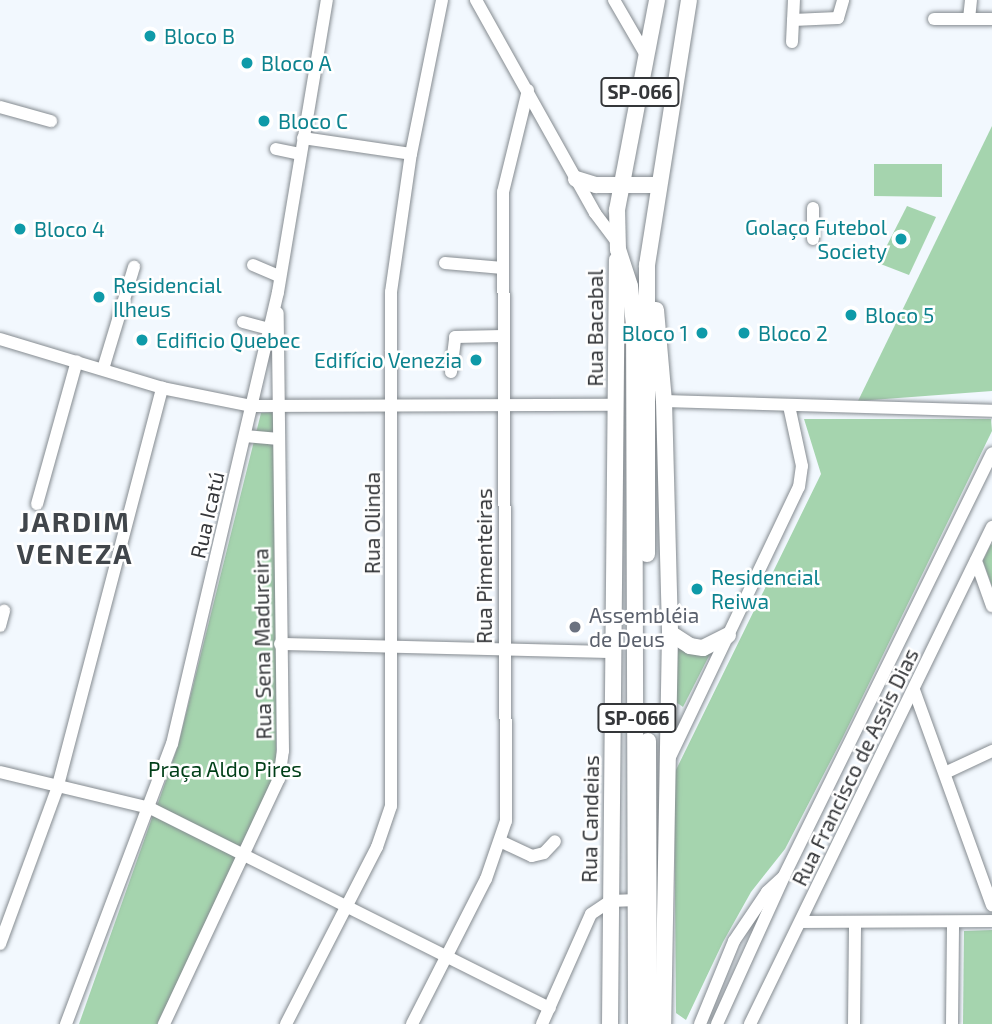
<!DOCTYPE html>
<meta charset="utf-8">
<style>
body{margin:0}
#map{position:relative;width:992px;height:1024px;overflow:hidden;background:#f2f8fe;font-family:"Exo 2",sans-serif}
div>[style]{position:absolute}
[style*='--x']{left:calc(var(--x)*1px);top:calc(var(--y)*1px);width:calc(var(--w)*1px);rotate:calc(var(--a)*1deg)}
.green>*{inset:0;background:#a5d4ae}
.roads{filter:drop-shadow(0 0 2px #858b90) drop-shadow(0 0 2px #858b90)}
.minor>*{height:12px;margin:-6px;padding:0 6px;transform-origin:6px;border-radius:6px;background:#fff}
.major>*{height:16px;margin:-8px;padding:0 8px;transform-origin:8px;border-radius:8px;background:#fff}
.dots>*{width:19px;height:19px;translate:-50% -50%;box-sizing:border-box;border:4px solid #fff;border-radius:50%}
span{translate:-50% -50%;white-space:nowrap;text-align:center;line-height:1.15;-webkit-text-stroke:5px #fff;paint-order:stroke}
.shield-label span{padding:2px 5px;background:#fff;border:2px solid;border-radius:5px;-webkit-text-stroke-width:0}
.shield-label{font-size:19px;color:#343639;font-weight:700}
.culture-label{font-size:21px;color:#0d838f}
.left{translate:0 -50%;text-align:left}
.right{translate:-100% -50%;text-align:right}
.street-label{font-size:21px;color:#343639}
.worship-label{font-size:21px;color:#5b616d}
.park-label{font-size:21px;color:#003f18}
.district-label{font-size:28px;color:#41464b;font-weight:700;letter-spacing:2px}
</style>
<div id="map">
<div class="green">
<i style="clip-path:polygon(992px 126px,992px 391px,858px 401px)"></i>
<i style="clip-path:polygon(874px 164px,942px 164px,942px 197px,874px 196px)"></i>
<i style="clip-path:polygon(907px 206px,936px 217px,909px 275px,878px 263px)"></i>
<i style="clip-path:polygon(276px 412px,276px 779px,243px 848px,157px 806px,178px 746px,261px 413px)"></i>
<i style="clip-path:polygon(804px 419px,991px 419px,992px 431px,842px 739px,785px 849px,751px 892px,723px 942px,686px 1020px,676px 1013px,674px 774px,821px 474px)"></i>
<i style="clip-path:polygon(991px 544px,992px 545px,992px 586px,983px 561px)"></i>
<i style="clip-path:polygon(677px 646px,710px 654px,683px 707px,676px 702px)"></i>
<i style="clip-path:polygon(153px 815px,239px 858px,157px 1024px,79px 1024px)"></i>
<i style="clip-path:polygon(992px 930px,992px 1024px,963px 1024px,964px 931px)"></i>
</div>
<div class="roads">
<div class="minor">
<i style="--x:476;--y:0;--w:244;--a:60.8"></i>
<i style="--x:595;--y:213;--w:36;--a:53"></i>
<i style="--x:614;--y:0;--w:66;--a:59.9"></i>
<i style="--x:934;--y:19;--w:58;--a:0"></i>
<i style="--x:969;--y:19;--w:19;--a:-84"></i>
<i style="--x:793;--y:20;--w:45;--a:-2.5"></i>
<i style="--x:838;--y:18;--w:19;--a:-74"></i>
<i style="--x:792;--y:42;--w:42;--a:-87.3"></i>
<i style="--x:0;--y:107;--w:53;--a:15.4"></i>
<i style="--x:303;--y:138;--w:109;--a:8.4"></i>
<i style="--x:276;--y:149;--w:24;--a:12"></i>
<i style="--x:813;--y:239;--w:31;--a:-90"></i>
<i style="--x:445;--y:263;--w:58;--a:4.9"></i>
<i style="--x:253;--y:265;--w:28;--a:23"></i>
<i style="--x:243;--y:322;--w:28;--a:15"></i>
<i style="--x:0;--y:339;--w:169;--a:16.8"></i>
<i style="--x:162;--y:388;--w:92;--a:11.3"></i>
<i style="--x:252;--y:406;--w:364;--a:-0.2"></i>
<i style="--x:103;--y:369;--w:107;--a:-73.1"></i>
<i style="--x:451;--y:372;--w:35;--a:-83"></i>
<i style="--x:455;--y:337;--w:48;--a:-1.2"></i>
<i style="--x:664;--y:401;--w:328;--a:1.7"></i>
<i style="--x:245;--y:436;--w:34;--a:5"></i>
<i style="--x:37;--y:504;--w:148;--a:-74.4"></i>
<i style="--x:976;--y:561;--w:48;--a:70.4"></i>
<i style="--x:0;--y:626;--w:16;--a:-75"></i>
<i style="--x:280;--y:644;--w:333;--a:1.4"></i>
<i style="--x:914;--y:690;--w:229;--a:70.1"></i>
<i style="--x:670;--y:757;--w:299;--a:-64.5"></i>
<i style="--x:799;--y:487;--w:21;--a:-82"></i>
<i style="--x:802;--y:466;--w:61;--a:-102.2"></i>
<i style="--x:0;--y:772;--w:154;--a:13.5"></i>
<i style="--x:150;--y:808;--w:447;--a:26.6"></i>
<i style="--x:947;--y:772;--w:50;--a:-25"></i>
<i style="--x:502;--y:842;--w:33;--a:25"></i>
<i style="--x:532;--y:856;--w:12;--a:-14"></i>
<i style="--x:544;--y:853;--w:16;--a:-47"></i>
<i style="--x:801;--y:922;--w:191;--a:-0.3"></i>
<i style="--x:0;--y:944;--w:165;--a:-69.8"></i>
<i style="--x:57;--y:789;--w:415;--a:-75.3"></i>
<i style="--x:66;--y:1024;--w:299;--a:-69.3"></i>
<i style="--x:172;--y:744;--w:464;--a:-76.8"></i>
<i style="--x:278;--y:292;--w:296;--a:-80.5"></i>
<i style="--x:164;--y:1024;--w:271;--a:-64.9"></i>
<i style="--x:279;--y:779;--w:28;--a:-82"></i>
<i style="--x:283;--y:751;--w:438;--a:-90.7"></i>
<i style="--x:286;--y:1024;--w:199;--a:-62.8"></i>
<i style="--x:377;--y:847;--w:43;--a:-71.1"></i>
<i style="--x:391;--y:806;--w:514;--a:-90"></i>
<i style="--x:391;--y:292;--w:139;--a:-81.8"></i>
<i style="--x:411;--y:154;--w:157;--a:-78.6"></i>
<i style="--x:412;--y:1024;--w:163;--a:-63"></i>
<i style="--x:486;--y:879;--w:61;--a:-71"></i>
<i style="--x:506;--y:821;--w:629;--a:-90.27"></i>
<i style="--x:503;--y:192;--w:105;--a:-76.2"></i>
<i style="--x:542;--y:1024;--w:120;--a:-66"></i>
<i style="--x:591;--y:914;--w:23;--a:-34"></i>
<i style="--x:610;--y:901;--w:35;--a:-2"></i>
<i style="--x:700;--y:1024;--w:90;--a:-67.7"></i>
<i style="--x:734;--y:941;--w:59;--a:-56"></i>
<i style="--x:767;--y:892;--w:23;--a:-43"></i>
<i style="--x:717;--y:1024;--w:162;--a:-65.6"></i>
<i style="--x:784;--y:876;--w:471;--a:-63.8"></i>
<i style="--x:750;--y:1024;--w:553;--a:-64.04"></i>
<i style="--x:854;--y:1024;--w:100;--a:-89.4"></i>
<i style="--x:952;--y:1024;--w:101;--a:-89.4"></i>
</div>
<div class="major">
<i style="--x:576;--y:179;--w:21;--a:17"></i>
<i style="--x:596;--y:185;--w:61;--a:0"></i>
<i style="--x:656;--y:310;--w:91;--a:85"></i>
<i style="--x:664;--y:401;--w:232;--a:88.5"></i>
<i style="--x:670;--y:633;--w:391;--a:91"></i>
<i style="--x:647;--y:554;--w:289;--a:-90"></i>
<i style="--x:647;--y:265;--w:268;--a:-81"></i>
<i style="--x:670;--y:633;--w:24;--a:33"></i>
<i style="--x:690;--y:646;--w:13;--a:9"></i>
<i style="--x:703;--y:648;--w:28;--a:-27"></i>
<i style="--x:648;--y:741;--w:283;--a:89.8"></i>
<i style="--x:610;--y:1024;--w:764;--a:-89.48"></i>
<i style="--x:636;--y:1024;--w:698;--a:-90.16"></i>
<i style="--x:634;--y:326;--w:40;--a:-95.7"></i>
<i style="--x:630;--y:286;--w:38;--a:-108"></i>
<i style="--x:618;--y:250;--w:40;--a:-91.4"></i>
<i style="--x:617;--y:210;--w:214;--a:-79.2"></i>
</div>
</div>
<div class="dots">
<i style="left:150px;top:36px;background:#0f9aa8"></i>
<i style="left:247px;top:63px;background:#0f9aa8"></i>
<i style="left:264px;top:121px;background:#0f9aa8"></i>
<i style="left:20px;top:229px;background:#0f9aa8"></i>
<i style="left:901px;top:239px;background:#0f9aa8"></i>
<i style="left:99px;top:297px;background:#0f9aa8"></i>
<i style="left:851px;top:315px;background:#0f9aa8"></i>
<i style="left:702px;top:333px;background:#0f9aa8"></i>
<i style="left:744px;top:333px;background:#0f9aa8"></i>
<i style="left:142px;top:340px;background:#0f9aa8"></i>
<i style="left:476px;top:360px;background:#0f9aa8"></i>
<i style="left:697px;top:589px;background:#0f9aa8"></i>
<i style="left:575px;top:627px;background:#6b7280"></i>
</div>
<div class="shield-label">
<span style="left:640px;top:92px">SP-066</span>
<span style="left:637px;top:718px">SP-066</span>
</div>
<div class="culture-label">
<span class="left" style="left:164px;top:36px">Bloco B</span>
<span class="left" style="left:261px;top:63px">Bloco A</span>
<span class="left" style="left:278px;top:121px">Bloco C</span>
<span class="right" style="left:887px;top:239px">Golaço Futebol<br>Society</span>
<span class="left" style="left:34px;top:229px">Bloco 4</span>
<span class="left" style="left:113px;top:297px">Residencial<br>Ilheus</span>
<span class="left" style="left:865px;top:315px">Bloco 5</span>
<span class="right" style="left:688px;top:333px">Bloco 1</span>
<span class="left" style="left:758px;top:333px">Bloco 2</span>
<span class="left" style="left:156px;top:340px">Edificio Quebec</span>
<span class="right" style="left:462px;top:360px">Edifício Venezia</span>
<span class="left" style="left:711px;top:589px">Residencial<br>Reiwa</span>
</div>
<div class="street-label">
<span style="left:595px;top:328px;rotate:-90deg">Rua Bacabal</span>
<span style="left:207px;top:515px;rotate:-77deg">Rua Icatú</span>
<span style="left:372px;top:523px;rotate:-90deg">Rua Olinda</span>
<span style="left:484px;top:566px;rotate:-90deg">Rua Pimenteiras</span>
<span style="left:262px;top:644px;rotate:-91deg">Rua Sena Madureira</span>
<span style="left:855px;top:767px;rotate:-64deg">Rua Francisco de Assis Dias</span>
<span style="left:590px;top:819px;rotate:-89deg">Rua Candeias</span>
</div>
<div class="worship-label">
<span class="left" style="left:589px;top:627px">Assembléia<br>de Deus</span>
</div>
<div class="park-label">
<span style="left:225px;top:769px">Praça Aldo Pires</span>
</div>
<div class="district-label">
<span style="left:75px;top:537px">JARDIM<br>VENEZA</span>
</div>
</div>
